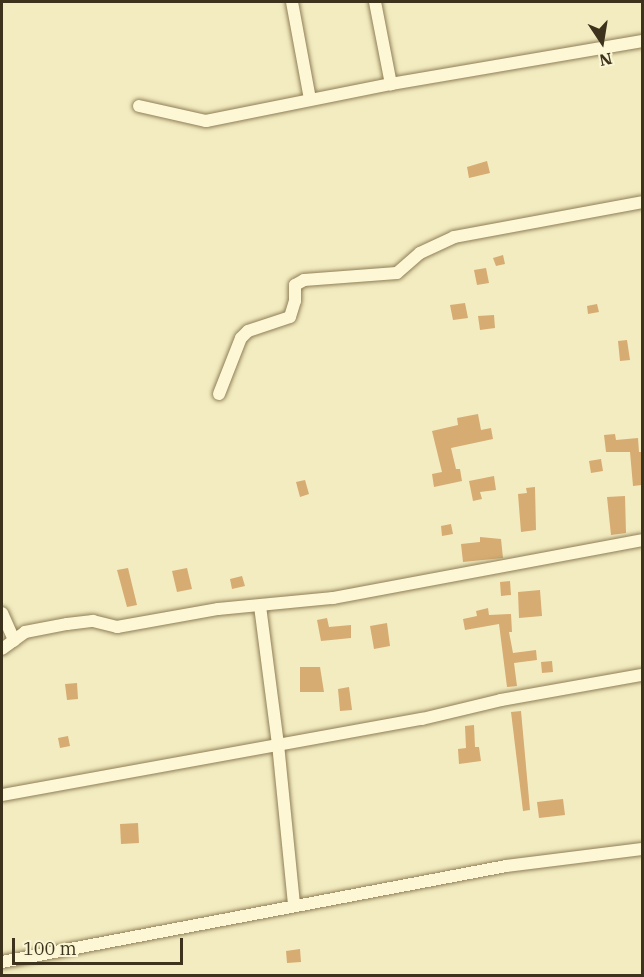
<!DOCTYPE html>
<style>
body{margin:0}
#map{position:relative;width:644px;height:977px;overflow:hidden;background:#f3ecc1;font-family:"IBM Plex Serif",serif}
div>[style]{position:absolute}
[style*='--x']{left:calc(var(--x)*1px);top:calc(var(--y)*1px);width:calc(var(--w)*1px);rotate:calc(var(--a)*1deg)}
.building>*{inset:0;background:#d6ac72}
.roads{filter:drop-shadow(0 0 2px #8f7e56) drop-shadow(0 0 2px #8f7e56)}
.minor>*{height:12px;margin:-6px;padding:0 6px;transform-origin:6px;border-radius:6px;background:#fdf7d5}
span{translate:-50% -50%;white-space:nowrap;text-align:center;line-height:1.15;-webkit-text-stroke:5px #faf5d2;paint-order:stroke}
.frame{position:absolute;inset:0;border:3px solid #3d321c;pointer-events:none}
.north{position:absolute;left:572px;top:12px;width:60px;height:60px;-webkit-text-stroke:4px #faf5d2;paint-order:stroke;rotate:168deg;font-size:16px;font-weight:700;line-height:24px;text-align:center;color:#3d321c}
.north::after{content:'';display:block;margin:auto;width:21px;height:27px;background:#3d321c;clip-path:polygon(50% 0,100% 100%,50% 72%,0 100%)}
.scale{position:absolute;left:12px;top:938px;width:171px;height:27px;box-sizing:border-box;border:3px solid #3d321c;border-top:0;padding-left:8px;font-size:18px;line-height:21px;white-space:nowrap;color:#3d321c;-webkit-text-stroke:4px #faf5d2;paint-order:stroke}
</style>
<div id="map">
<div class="building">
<i style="clip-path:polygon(487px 161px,490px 173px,469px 178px,467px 167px)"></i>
<i style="clip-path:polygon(503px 255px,505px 264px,496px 266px,493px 258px)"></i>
<i style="clip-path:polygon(486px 268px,489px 283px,477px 285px,474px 270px)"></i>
<i style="clip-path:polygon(465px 303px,468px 318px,453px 320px,450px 305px)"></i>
<i style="clip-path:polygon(597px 304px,599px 312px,588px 314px,587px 306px)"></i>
<i style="clip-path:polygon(494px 315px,495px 328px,480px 330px,478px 316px)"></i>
<i style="clip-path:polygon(627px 340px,630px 360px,620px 361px,618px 341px)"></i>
<i style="clip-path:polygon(478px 414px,481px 430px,491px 428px,493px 439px,451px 448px,456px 469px,460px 469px,462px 481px,434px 487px,432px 474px,442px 472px,432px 431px,458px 425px,457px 418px)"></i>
<i style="clip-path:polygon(615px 434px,616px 440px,638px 438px,639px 452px,642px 452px,642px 485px,633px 486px,630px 452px,606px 452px,604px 435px)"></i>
<i style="clip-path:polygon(601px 459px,603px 471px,591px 473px,589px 461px)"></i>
<i style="clip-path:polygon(494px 476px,496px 490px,480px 492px,482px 499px,473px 501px,469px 481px)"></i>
<i style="clip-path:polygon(305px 480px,309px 494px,300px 497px,296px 482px)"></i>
<i style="clip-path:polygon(535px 487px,536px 530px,521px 532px,518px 494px,527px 493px,526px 488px)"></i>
<i style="clip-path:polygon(625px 496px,626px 533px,611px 535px,607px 497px)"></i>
<i style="clip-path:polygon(451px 524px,453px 534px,442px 536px,441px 526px)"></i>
<i style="clip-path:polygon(480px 537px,501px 539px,503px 558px,463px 562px,461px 544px,480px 542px)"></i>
<i style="clip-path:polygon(128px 568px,137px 605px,127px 607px,117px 570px)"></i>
<i style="clip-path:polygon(187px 568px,192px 589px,177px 592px,172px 571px)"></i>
<i style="clip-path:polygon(242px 576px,245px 586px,232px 589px,230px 579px)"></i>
<i style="clip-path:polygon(510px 581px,511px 595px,501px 596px,500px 582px)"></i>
<i style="clip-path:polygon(540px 590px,542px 616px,519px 618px,518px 592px)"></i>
<i style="clip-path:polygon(488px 608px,489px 615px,511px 614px,512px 632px,509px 632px,513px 653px,536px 650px,537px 660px,514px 663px,517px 686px,507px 687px,499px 624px,465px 630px,463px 619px,477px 616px,476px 611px)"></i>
<i style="clip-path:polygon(327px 618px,329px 627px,351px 625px,351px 638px,321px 641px,317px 620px)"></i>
<i style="clip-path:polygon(387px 623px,390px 646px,374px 649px,370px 626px)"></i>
<i style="clip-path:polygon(552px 661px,553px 672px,542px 673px,541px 662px)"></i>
<i style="clip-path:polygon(300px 667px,320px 667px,324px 692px,300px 692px)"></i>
<i style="clip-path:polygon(77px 683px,78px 699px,67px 700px,65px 684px)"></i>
<i style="clip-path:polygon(349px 687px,352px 710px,340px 711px,338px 689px)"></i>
<i style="clip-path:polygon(521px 711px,530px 810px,523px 811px,511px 712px)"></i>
<i style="clip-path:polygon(474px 725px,475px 747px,479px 747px,481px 761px,459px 764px,458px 749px,466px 748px,465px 726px)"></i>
<i style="clip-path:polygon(68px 736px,70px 746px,60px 748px,58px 738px)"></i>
<i style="clip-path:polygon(563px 799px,565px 815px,539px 818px,537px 802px)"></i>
<i style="clip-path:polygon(138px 823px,139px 843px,121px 844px,120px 824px)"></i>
<i style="clip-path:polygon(300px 949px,301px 962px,287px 963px,286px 951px)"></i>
</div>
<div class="roads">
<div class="minor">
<i style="--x:292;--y:2;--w:99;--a:79.5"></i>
<i style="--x:375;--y:2;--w:84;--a:79"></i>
<i style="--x:139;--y:106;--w:69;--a:12.6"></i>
<i style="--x:206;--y:121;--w:189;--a:-11.3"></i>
<i style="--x:391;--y:84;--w:255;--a:-9.7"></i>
<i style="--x:219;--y:394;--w:60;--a:-68.6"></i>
<i style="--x:241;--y:338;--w:10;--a:-45"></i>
<i style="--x:248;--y:331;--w:44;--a:-18.4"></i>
<i style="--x:290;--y:317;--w:17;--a:-73"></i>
<i style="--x:295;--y:301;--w:16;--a:-90"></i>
<i style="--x:295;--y:285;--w:10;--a:-29"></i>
<i style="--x:304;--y:280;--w:93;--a:-4.3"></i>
<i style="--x:397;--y:273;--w:30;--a:-41"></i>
<i style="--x:420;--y:253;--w:38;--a:-25"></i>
<i style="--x:454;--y:237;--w:191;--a:-10.5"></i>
<i style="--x:260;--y:606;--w:139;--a:82.6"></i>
<i style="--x:278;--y:744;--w:162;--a:84.3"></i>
<i style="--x:2;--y:613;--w:30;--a:66"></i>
<i style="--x:2;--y:649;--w:29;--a:-36"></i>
<i style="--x:25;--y:632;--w:43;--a:-10.8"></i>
<i style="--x:67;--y:624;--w:26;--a:-7"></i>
<i style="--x:93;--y:621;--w:25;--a:14"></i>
<i style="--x:117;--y:627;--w:103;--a:-10.1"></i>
<i style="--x:218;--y:609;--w:116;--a:-5.5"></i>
<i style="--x:333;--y:598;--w:314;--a:-10.6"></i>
<i style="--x:2;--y:795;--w:427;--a:-10.3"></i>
<i style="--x:422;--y:719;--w:81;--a:-13.5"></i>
<i style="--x:501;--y:700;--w:143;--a:-10.1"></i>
<i style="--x:2;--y:962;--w:513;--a:-10.78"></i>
<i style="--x:506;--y:866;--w:137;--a:-7.1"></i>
</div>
</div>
<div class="frame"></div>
<div class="north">N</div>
<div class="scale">100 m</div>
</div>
